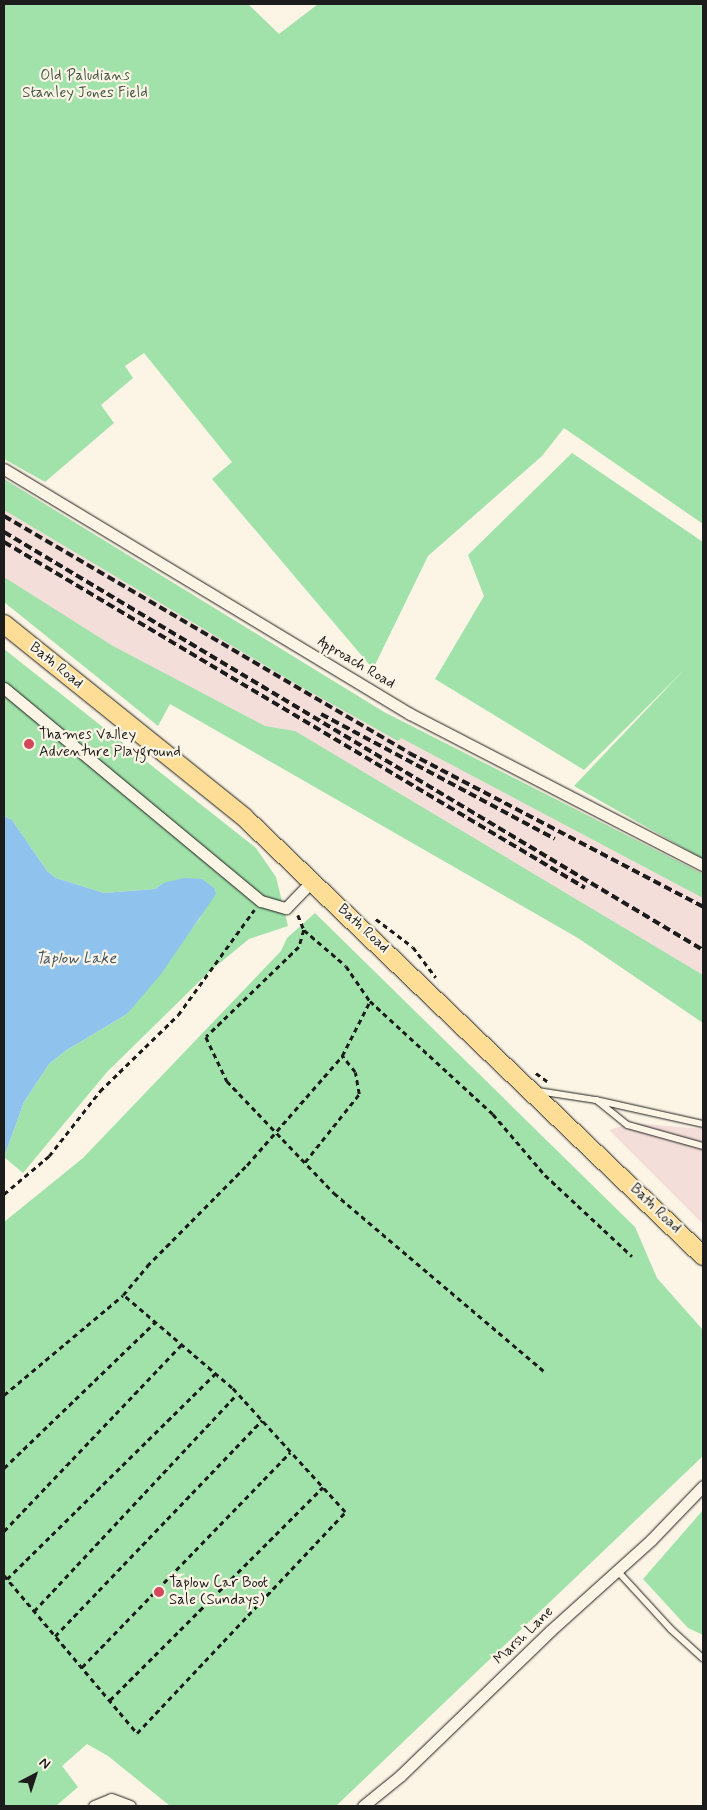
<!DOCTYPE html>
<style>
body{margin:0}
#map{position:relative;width:707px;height:1810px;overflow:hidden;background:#fcf5e5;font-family:Mynerve,sans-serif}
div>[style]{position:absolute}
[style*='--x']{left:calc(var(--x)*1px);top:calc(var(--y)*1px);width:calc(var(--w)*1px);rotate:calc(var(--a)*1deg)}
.built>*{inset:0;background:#f4deda}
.green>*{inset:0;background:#a1e2ab}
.water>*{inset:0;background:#8fc2ec}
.path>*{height:2.5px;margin-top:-1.25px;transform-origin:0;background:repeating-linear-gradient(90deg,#1c1c1c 0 5px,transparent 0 9px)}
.roads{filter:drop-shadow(0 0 1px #1c1c1c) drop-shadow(0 0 1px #1c1c1c)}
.lane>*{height:5.5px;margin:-2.75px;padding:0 2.75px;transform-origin:2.75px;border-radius:2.75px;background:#fcf5e5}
.street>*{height:11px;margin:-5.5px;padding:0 5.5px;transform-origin:5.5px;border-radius:5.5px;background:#fcf5e5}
.primary>*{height:18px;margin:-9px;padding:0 9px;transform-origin:9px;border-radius:9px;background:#fedd96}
.rail>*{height:4px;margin-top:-2px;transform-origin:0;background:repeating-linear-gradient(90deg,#1c1c1c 0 8px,transparent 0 12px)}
.dots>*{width:14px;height:14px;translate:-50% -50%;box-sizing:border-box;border:2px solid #fcf5e5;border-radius:50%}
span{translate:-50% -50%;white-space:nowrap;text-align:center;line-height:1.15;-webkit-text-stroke:4.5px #fcf5e5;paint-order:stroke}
.park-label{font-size:15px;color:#445747}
.street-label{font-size:15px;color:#1c1c1c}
.poi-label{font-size:15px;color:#1c1c1c}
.left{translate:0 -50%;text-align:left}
.water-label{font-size:16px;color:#445665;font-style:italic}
.frame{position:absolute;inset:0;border:5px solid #1c1c1c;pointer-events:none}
.north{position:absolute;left:10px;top:1750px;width:50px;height:50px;-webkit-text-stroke:4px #fcf5e5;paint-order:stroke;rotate:40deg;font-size:14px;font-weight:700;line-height:20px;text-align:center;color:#1c1c1c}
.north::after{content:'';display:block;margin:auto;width:18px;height:22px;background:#1c1c1c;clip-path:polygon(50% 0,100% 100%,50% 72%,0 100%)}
</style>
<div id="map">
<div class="built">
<i style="clip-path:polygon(4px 479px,384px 712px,703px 874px,703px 1023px,578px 938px,170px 703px,45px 623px,39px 630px,4px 602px)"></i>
<i style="clip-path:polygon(632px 1123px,703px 1129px,703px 1224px,609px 1130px)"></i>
</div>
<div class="green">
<i style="clip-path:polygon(4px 4px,248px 4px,279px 34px,318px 4px,703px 4px,703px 524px,564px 428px,542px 456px,428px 556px,373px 669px,212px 479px,232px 462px,144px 353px,125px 366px,133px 378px,101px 405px,114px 423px,45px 482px,4px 459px)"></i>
<i style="clip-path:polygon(572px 453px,703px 542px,703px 859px,574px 786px,684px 670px,584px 770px,435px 679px,484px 596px,468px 555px)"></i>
<i style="clip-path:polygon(4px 479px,384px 712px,703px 874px,703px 898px,401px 738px,398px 741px,298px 685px,4px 510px)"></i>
<i style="clip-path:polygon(4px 577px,113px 646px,265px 726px,295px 731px,703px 975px,703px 1023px,578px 938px,170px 704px,158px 726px,4px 602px)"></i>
<i style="clip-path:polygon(4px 649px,256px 848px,276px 877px,288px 926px,249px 939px,210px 971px,107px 1072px,23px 1173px,4px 1157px,24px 1102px,49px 1064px,65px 1051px,127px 1014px,200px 918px,204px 909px,163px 883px,155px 889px,104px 893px,56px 878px,47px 871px,12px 820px,4px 816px)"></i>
<i style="clip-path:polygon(315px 913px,635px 1227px,657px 1278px,703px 1330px,703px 1456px,336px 1806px,170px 1806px,108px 1756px,87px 1744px,62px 1766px,78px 1787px,56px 1806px,4px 1806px,4px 1222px,83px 1158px,281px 951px,287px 938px)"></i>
<i style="clip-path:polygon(703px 1510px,703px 1635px,688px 1628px,643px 1579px)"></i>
</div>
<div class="water">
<i style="clip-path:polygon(4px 816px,12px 820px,47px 871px,56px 878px,104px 893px,155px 889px,163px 883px,184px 878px,202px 879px,214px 888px,216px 894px,161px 974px,127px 1014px,65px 1051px,49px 1064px,24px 1102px,4px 1157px)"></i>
</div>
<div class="path">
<i style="--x:298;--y:915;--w:16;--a:68"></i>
<i style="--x:304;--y:930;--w:18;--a:106"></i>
<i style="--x:299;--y:947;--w:129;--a:135.9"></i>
<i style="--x:206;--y:1037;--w:49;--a:64.5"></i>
<i style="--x:227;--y:1081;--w:155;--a:46.3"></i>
<i style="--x:334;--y:1193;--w:278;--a:40.3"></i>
<i style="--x:376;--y:919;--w:46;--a:37.1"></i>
<i style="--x:413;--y:947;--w:38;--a:53"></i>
<i style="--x:304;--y:930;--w:55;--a:40.6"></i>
<i style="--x:346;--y:966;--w:42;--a:55.6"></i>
<i style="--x:370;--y:1001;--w:167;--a:42.6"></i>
<i style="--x:493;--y:1114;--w:80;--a:49.6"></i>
<i style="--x:545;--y:1175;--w:119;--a:43"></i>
<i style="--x:536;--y:1073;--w:14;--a:36"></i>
<i style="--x:305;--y:1162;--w:87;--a:-51.5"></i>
<i style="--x:359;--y:1094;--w:22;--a:-100"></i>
<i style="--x:355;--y:1072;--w:21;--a:-129"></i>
<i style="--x:4;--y:1194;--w:59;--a:-40.2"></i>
<i style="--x:49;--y:1156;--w:83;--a:-51.9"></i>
<i style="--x:100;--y:1091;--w:109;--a:-44.3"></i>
<i style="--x:178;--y:1015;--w:130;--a:-54.1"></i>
<i style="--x:4;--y:1395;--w:155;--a:-40"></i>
<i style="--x:4;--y:1468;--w:210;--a:-44"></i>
<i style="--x:4;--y:1531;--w:257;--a:-46.4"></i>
<i style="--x:4;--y:1575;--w:207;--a:49.9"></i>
<i style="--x:137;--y:1733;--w:303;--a:-46.7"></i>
<i style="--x:345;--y:1512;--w:168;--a:-132.3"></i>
<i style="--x:232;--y:1388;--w:143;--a:-139.5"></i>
<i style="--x:123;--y:1295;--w:38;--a:-50"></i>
<i style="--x:147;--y:1266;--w:142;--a:-45.3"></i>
<i style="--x:247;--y:1165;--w:145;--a:-48.9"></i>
<i style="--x:342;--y:1056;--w:62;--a:-63"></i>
<i style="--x:7;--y:1579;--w:292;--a:-44.6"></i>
<i style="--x:34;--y:1611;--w:297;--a:-46.9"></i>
<i style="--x:55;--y:1636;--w:299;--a:-46.2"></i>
<i style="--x:82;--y:1667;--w:299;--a:-45.9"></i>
<i style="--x:110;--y:1700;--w:301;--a:-45"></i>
</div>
<div class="roads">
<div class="lane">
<i style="--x:538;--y:1091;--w:59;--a:8.8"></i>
<i style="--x:596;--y:1100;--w:110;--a:12.6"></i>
<i style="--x:598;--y:1101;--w:38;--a:39"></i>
<i style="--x:628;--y:1125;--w:78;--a:15.6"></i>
<i style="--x:617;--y:1570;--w:80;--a:47.5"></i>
<i style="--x:671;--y:1629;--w:43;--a:42.2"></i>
</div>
<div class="street">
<i style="--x:4;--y:469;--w:474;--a:31.1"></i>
<i style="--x:410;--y:714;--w:330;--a:27.3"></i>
<i style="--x:4;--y:688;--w:334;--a:39.7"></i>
<i style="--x:261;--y:901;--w:26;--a:16"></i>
<i style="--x:286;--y:908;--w:37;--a:-46"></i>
<i style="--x:94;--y:1806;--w:18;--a:-22"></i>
<i style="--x:111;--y:1799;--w:20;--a:20"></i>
<i style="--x:363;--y:1806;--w:48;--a:-39"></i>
<i style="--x:400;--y:1776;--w:209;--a:-44"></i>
<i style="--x:550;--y:1631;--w:136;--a:-42"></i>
<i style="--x:651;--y:1540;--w:75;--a:-46.1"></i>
</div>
<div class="primary">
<i style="--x:4;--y:624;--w:309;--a:38.8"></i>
<i style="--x:245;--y:818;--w:634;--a:43.72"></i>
</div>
</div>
<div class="rail">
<i style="--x:4;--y:516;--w:469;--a:30.3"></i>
<i style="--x:409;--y:753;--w:332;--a:27.6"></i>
<i style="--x:4;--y:532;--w:814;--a:30.88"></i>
<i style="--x:4;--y:542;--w:676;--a:30.77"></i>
<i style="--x:321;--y:714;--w:265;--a:28.1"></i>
</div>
<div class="dots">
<i style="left:29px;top:744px;background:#d1495b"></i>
<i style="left:159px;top:1592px;background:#d1495b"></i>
</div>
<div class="park-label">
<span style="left:85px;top:85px">Old Paludians<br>Stanley Jones Field</span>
</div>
<div class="street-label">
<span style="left:356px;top:663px;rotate:31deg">Approach Road</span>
<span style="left:56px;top:666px;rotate:39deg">Bath Road</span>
<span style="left:363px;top:929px;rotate:43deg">Bath Road</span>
<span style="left:655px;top:1209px;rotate:44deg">Bath Road</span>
<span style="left:524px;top:1636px;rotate:-44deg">Marsh Lane</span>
</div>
<div class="poi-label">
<span class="left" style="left:39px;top:744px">Thames Valley<br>Adventure Playground</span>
<span class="left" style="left:169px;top:1592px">Taplow Car Boot<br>Sale (Sundays)</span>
</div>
<div class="water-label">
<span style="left:76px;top:959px">Taplow Lake</span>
</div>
<div class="frame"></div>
<div class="north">N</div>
</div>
